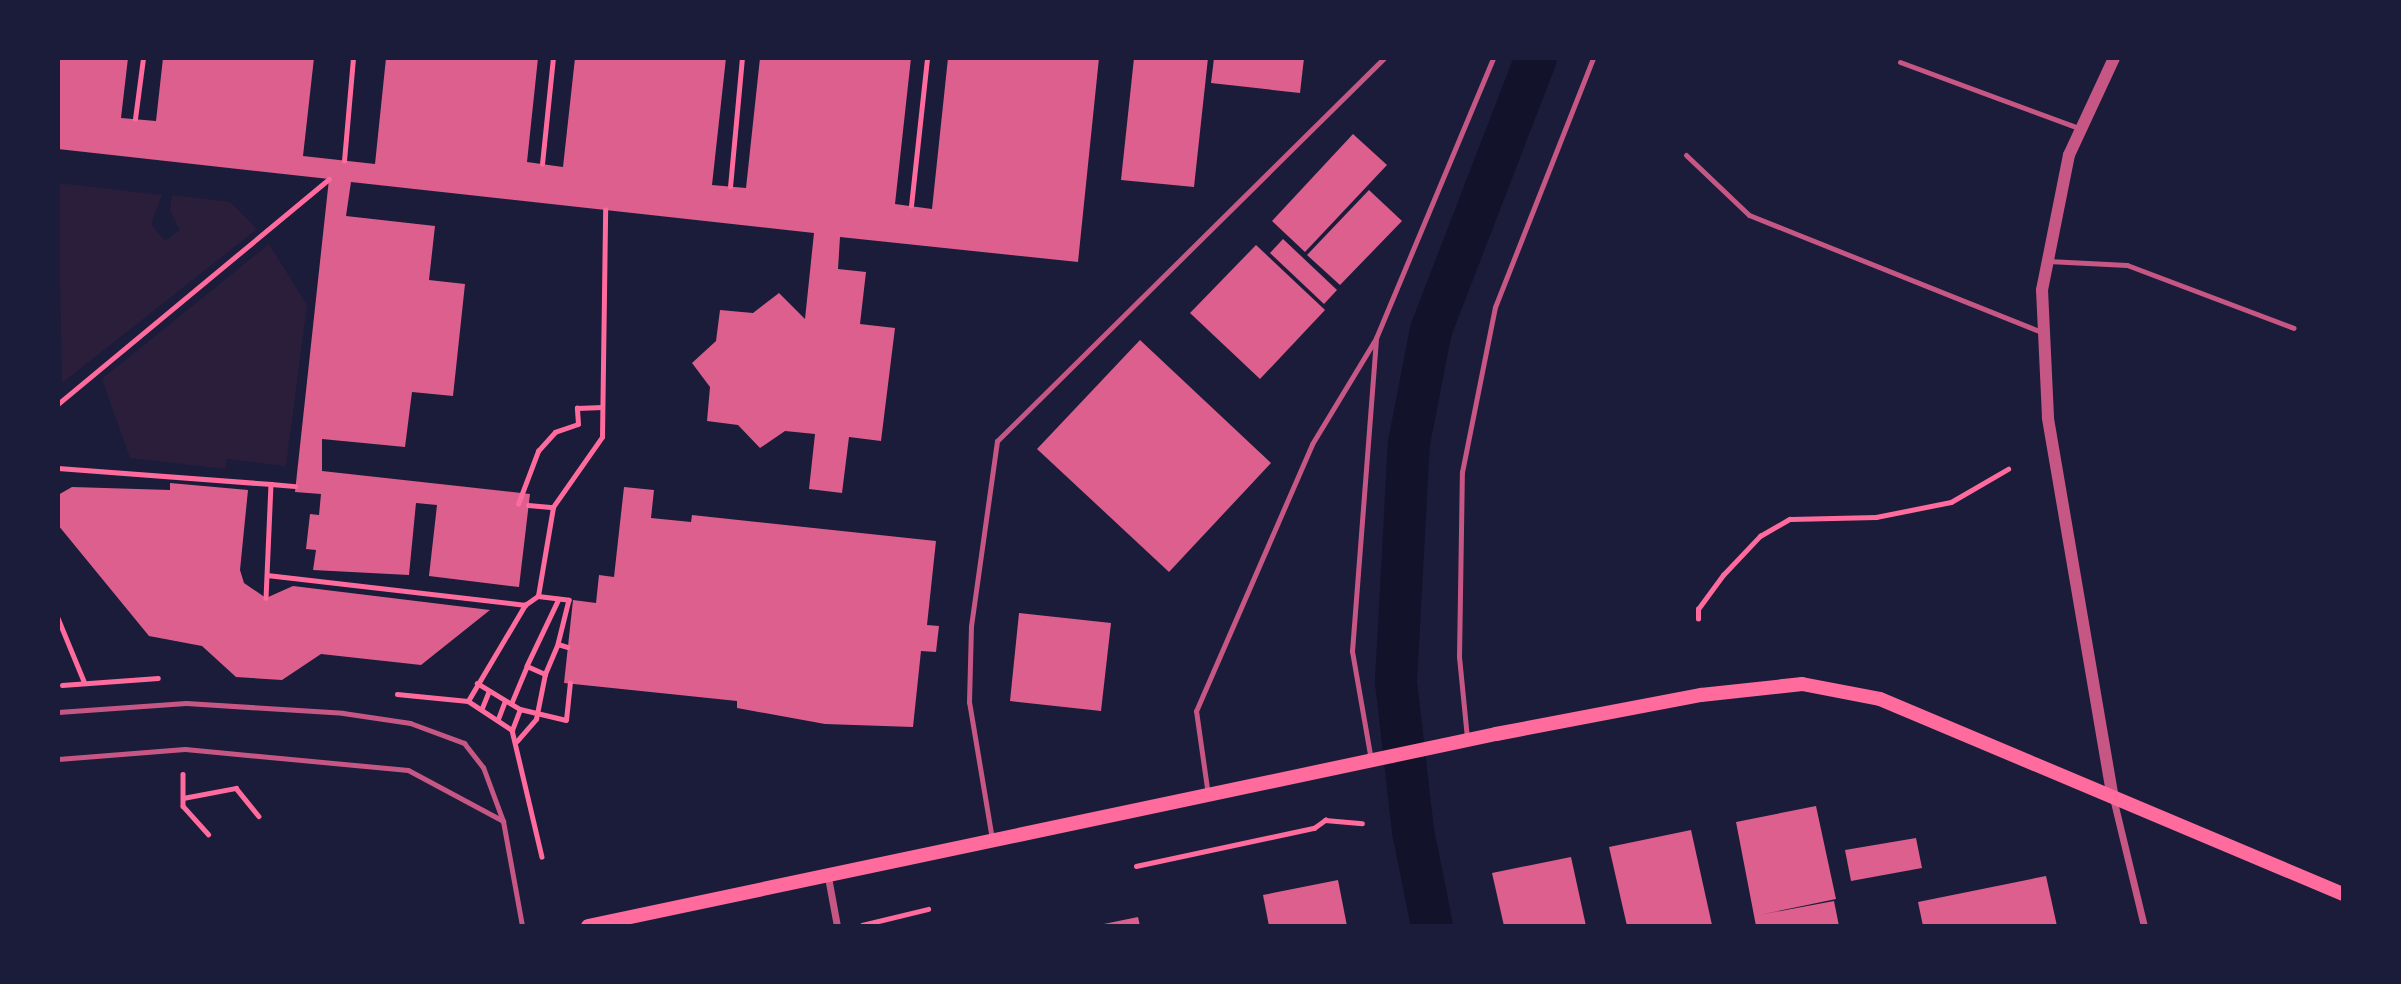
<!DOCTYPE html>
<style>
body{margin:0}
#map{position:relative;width:2401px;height:984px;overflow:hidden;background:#1b1b3a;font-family:Figtree,sans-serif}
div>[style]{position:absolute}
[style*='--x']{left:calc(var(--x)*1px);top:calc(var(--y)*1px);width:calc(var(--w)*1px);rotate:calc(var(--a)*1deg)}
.green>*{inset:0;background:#2a1e3b}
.canal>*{height:42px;margin:-21px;padding:0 21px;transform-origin:21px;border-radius:21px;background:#12122b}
.building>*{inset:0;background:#dd5f8e}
.path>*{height:4.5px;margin:-2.25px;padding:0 2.25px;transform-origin:2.25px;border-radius:2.25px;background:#ff6b9d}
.service>*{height:5px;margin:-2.5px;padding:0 2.5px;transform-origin:2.5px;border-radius:2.5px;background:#c65784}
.minor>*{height:7px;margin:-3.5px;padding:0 3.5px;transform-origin:3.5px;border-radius:3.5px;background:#c65784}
.tertiary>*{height:12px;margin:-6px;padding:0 6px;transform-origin:6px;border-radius:6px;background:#c65784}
.secondary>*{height:14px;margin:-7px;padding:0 7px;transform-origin:7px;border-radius:7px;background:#ff6b9d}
span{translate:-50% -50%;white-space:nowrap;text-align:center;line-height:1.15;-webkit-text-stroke:7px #1b1b3a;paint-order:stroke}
.frame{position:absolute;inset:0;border:60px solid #1b1b3a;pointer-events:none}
</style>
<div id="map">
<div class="green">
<i style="clip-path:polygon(58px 183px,162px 195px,151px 224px,165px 241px,180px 230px,170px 211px,172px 195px,230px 202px,257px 229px,62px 383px)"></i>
<i style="clip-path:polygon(269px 244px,307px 305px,286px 466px,227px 459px,225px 469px,130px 458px,102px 379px)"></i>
</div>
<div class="canal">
<i style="--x:1432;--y:926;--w:97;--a:-101.3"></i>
<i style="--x:1413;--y:831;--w:151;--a:-96.5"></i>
<i style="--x:1396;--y:681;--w:238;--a:-86.9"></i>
<i style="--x:1409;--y:443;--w:115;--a:-79"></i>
<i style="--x:1431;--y:330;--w:292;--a:-68.9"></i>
</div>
<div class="building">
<i style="clip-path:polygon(58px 58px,128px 58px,121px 118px,156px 121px,163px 58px,314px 58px,303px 156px,375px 164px,386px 58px,538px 58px,527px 162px,563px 167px,575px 58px,726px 58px,712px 185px,746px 188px,760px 58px,911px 58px,895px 204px,932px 209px,948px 58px,1099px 58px,1078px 262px,840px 237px,838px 269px,866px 272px,860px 324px,895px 328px,881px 441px,849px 437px,842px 493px,809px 489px,815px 434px,785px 431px,760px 448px,738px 425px,707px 421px,710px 387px,692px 363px,716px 341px,720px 310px,753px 313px,779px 293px,805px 319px,814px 233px,351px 182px,346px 216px,435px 226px,429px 280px,465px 284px,453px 396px,412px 392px,405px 447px,322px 439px,322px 471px,530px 494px,519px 587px,429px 576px,437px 505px,416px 503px,409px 575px,313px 570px,316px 550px,306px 549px,310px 514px,319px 515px,321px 494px,295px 492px,329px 179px,58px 149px)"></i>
<i style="clip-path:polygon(1134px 58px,1208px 58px,1194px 187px,1121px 180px)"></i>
<i style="clip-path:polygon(1214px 58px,1304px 58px,1300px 93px,1211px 83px)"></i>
<i style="clip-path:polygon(1353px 134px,1387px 165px,1305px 252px,1272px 221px)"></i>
<i style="clip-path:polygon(1369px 190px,1402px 221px,1340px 285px,1307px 255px)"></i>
<i style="clip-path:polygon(1283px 239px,1337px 290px,1324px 304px,1270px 253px)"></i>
<i style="clip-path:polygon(1256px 245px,1325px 310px,1260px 379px,1190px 313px)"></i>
<i style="clip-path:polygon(1140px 340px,1271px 463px,1169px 572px,1037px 449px)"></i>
<i style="clip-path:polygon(170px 483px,248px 490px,240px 570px,244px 583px,266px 598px,293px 586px,490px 610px,421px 665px,321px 654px,282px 680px,236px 677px,202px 646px,149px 636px,58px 525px,58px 495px,72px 487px,170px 490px)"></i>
<i style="clip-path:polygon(624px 487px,654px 490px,651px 518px,691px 522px,692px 515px,936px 541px,927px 625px,939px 626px,936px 652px,921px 651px,913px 727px,825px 724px,737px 708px,737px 701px,564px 683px,573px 600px,596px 603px,599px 575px,614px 577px)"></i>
<i style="clip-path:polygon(1019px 613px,1111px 623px,1101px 711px,1010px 701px)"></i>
<i style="clip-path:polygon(1816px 806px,1836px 899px,1759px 915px,1834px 901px,1839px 926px,1756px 926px,1736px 822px)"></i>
<i style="clip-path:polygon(1691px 830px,1712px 925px,1627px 926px,1609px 847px)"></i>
<i style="clip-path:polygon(1916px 838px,1922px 868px,1851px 881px,1845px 850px)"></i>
<i style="clip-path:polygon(1571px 857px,1586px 926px,1504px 926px,1492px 873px)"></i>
<i style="clip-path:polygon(2046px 876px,2057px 926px,1923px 926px,1918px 902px)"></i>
<i style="clip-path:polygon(1338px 880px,1347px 926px,1269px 926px,1263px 895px)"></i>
<i style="clip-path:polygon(1138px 917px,1140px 926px,1099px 926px,1099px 925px)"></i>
</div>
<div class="path">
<i style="--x:135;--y:119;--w:62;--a:-82.5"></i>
<i style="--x:344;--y:161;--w:103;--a:-85"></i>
<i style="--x:542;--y:164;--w:107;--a:-84.1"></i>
<i style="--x:730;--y:187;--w:130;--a:-84.7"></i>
<i style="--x:911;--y:206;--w:149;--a:-83.8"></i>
<i style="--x:58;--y:404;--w:352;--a:-39.7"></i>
<i style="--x:58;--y:468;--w:214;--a:4.3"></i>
<i style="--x:271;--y:484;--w:114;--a:92.5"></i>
<i style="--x:271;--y:484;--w:24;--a:5"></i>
<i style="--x:518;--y:504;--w:57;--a:-69.3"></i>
<i style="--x:538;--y:451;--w:25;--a:-48"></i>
<i style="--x:555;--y:432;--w:24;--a:-19"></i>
<i style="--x:578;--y:424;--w:16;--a:-94"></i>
<i style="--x:577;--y:408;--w:25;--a:-2"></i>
<i style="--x:528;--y:505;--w:25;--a:5"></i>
<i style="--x:267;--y:575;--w:260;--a:6.6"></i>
<i style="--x:538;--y:596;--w:90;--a:-80.4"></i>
<i style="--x:553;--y:507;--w:85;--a:-55"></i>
<i style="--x:602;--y:437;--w:227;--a:-89.2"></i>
<i style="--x:559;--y:599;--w:74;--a:115.5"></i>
<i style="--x:527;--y:666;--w:20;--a:24"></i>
<i style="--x:545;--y:674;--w:33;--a:-67"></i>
<i style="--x:558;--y:644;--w:10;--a:17"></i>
<i style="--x:58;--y:618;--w:68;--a:67.6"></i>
<i style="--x:1698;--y:619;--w:10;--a:-90"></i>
<i style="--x:1698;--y:609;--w:42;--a:-53.7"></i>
<i style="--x:1723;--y:575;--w:54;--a:-46.5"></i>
<i style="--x:1760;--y:536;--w:34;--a:-30"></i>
<i style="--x:1790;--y:519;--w:86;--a:-1.3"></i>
<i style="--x:1876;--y:517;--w:76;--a:-11.3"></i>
<i style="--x:1951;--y:502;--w:66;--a:-30.1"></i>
<i style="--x:477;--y:683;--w:50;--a:31.2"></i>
<i style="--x:520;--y:709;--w:47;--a:13.4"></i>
<i style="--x:566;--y:720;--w:37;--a:-84"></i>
<i style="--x:62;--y:685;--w:96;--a:-4.2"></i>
<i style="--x:397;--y:694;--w:71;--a:5.6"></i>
<i style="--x:468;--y:701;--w:53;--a:33.4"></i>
<i style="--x:512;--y:730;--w:130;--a:76.7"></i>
<i style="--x:468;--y:701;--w:112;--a:-59.3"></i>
<i style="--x:525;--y:605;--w:16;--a:-35"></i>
<i style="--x:538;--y:596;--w:31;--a:7"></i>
<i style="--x:569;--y:600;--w:45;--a:104"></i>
<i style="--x:511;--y:704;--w:41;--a:-67.2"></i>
<i style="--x:482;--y:708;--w:16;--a:-68"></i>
<i style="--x:498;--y:719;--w:19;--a:-69"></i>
<i style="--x:512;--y:730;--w:22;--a:-69"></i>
<i style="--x:517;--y:741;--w:29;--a:-49"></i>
<i style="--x:536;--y:719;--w:46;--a:-78.7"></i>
<i style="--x:183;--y:774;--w:32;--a:90"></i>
<i style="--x:183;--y:806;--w:38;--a:48"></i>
<i style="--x:183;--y:798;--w:54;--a:-10.7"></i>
<i style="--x:236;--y:788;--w:36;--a:51"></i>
<i style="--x:1136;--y:866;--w:182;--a:-12.1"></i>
<i style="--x:1314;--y:828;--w:14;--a:-36"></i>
<i style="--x:1325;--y:820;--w:37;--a:5"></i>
<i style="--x:862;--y:925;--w:68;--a:-13.6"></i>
</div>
<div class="service">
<i style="--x:1900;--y:62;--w:193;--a:20.3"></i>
<i style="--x:1686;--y:155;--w:87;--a:43.6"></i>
<i style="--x:1749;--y:215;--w:315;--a:21.8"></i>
<i style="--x:2048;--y:261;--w:79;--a:2.9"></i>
<i style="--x:2127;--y:265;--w:178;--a:20.7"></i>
<i style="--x:58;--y:712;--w:128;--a:-4"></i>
<i style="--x:186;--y:703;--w:157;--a:3.6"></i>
<i style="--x:343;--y:713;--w:68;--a:8.5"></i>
<i style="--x:410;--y:723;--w:58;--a:20.3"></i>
<i style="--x:464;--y:743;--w:31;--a:52"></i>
<i style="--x:483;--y:767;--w:58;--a:69.7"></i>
<i style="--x:503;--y:821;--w:107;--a:79.7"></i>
<i style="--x:1467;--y:738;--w:81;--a:-95.6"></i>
<i style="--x:1459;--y:657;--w:185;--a:-89.1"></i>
<i style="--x:1462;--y:472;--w:168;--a:-78.7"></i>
<i style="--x:1495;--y:307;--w:268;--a:-68.5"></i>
<i style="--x:58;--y:759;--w:127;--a:-4.5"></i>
<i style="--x:185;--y:749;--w:224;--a:5.4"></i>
<i style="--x:408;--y:770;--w:108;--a:28.2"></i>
<i style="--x:1371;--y:760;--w:111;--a:-99.9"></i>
<i style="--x:1352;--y:651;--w:314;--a:-85.6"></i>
<i style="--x:1376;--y:338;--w:303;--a:-67.3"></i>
<i style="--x:1208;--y:795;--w:85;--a:-98.1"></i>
<i style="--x:1196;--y:711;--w:291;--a:-66.5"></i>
<i style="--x:1312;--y:444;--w:122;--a:-58.8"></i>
<i style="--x:992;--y:839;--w:139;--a:-99.5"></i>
<i style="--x:969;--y:702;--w:76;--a:-88.5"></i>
<i style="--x:971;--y:626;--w:187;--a:-82"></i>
<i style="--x:997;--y:441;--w:544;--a:-44.7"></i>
</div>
<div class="minor">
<i style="--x:2113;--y:798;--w:132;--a:76.4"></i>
<i style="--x:828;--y:877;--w:50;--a:79.6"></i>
</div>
<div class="tertiary">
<i style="--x:2112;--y:793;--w:381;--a:-99.7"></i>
<i style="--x:2048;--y:417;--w:127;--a:-92.7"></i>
<i style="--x:2042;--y:290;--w:138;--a:-78.7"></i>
<i style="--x:2069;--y:155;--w:107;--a:-65.1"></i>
</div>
<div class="secondary">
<i style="--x:588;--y:926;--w:928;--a:-11.94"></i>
<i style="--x:1496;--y:734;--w:209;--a:-10.8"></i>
<i style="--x:1701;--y:695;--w:102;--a:-6.2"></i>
<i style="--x:1802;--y:684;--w:79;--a:10.9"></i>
<i style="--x:1880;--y:699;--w:502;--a:22.84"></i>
</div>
<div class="frame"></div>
</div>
